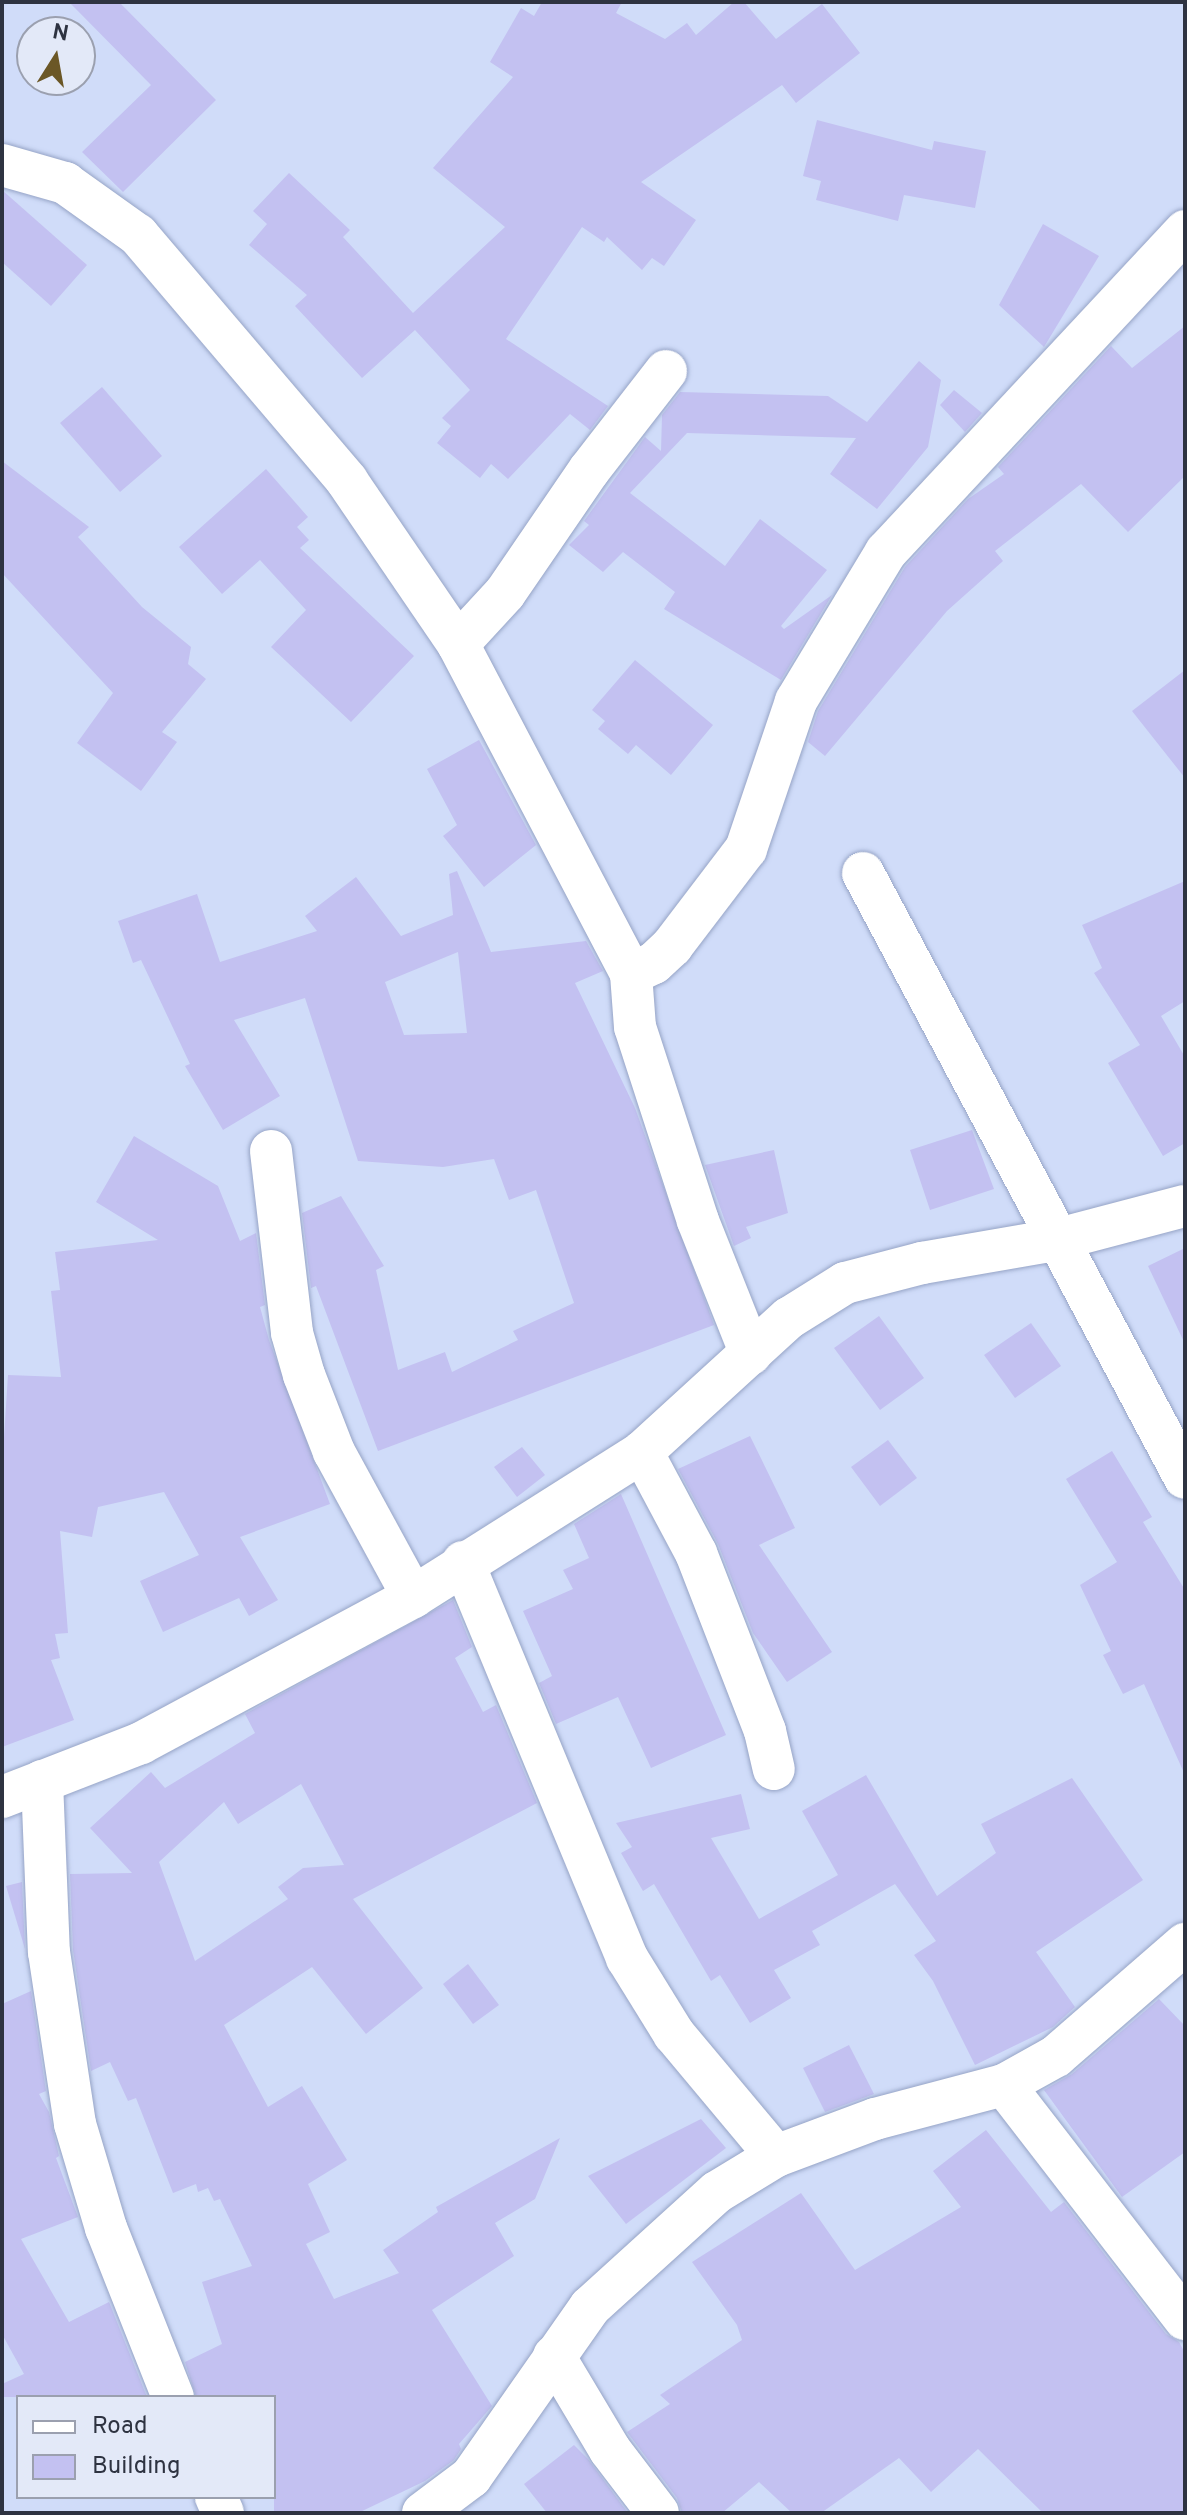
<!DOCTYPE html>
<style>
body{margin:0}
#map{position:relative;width:1187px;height:2515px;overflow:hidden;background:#d0dcf9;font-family:Overpass,sans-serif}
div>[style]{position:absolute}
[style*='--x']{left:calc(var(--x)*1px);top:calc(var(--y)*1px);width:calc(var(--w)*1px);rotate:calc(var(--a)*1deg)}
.building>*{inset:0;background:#c3c1f1}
.roads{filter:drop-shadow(0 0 2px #96a4c6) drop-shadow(0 0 2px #96a4c6)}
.street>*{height:42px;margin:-21px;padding:0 21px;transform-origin:21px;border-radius:21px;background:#fff}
span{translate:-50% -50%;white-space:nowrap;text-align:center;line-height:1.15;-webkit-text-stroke:8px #e3e9f8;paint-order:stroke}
.frame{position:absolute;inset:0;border:4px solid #2e3341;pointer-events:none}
.legend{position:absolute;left:16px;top:2395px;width:260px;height:104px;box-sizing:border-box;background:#e3e9f8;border:2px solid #9ba0af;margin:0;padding:10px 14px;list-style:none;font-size:24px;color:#2e3341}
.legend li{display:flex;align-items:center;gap:16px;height:40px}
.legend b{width:40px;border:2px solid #9ba0af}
.north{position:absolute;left:16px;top:16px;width:80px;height:80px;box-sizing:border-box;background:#e3e9f8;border:2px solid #9ba0af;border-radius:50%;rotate:11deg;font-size:22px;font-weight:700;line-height:32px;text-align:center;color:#2e3341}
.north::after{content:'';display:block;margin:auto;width:28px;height:36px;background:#6b5726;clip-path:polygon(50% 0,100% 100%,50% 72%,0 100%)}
</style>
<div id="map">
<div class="building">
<i style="clip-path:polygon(69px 2px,119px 2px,216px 100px,123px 192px,82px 152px,151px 85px)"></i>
<i style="clip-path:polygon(542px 2px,622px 2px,616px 13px,665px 39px,687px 23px,696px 35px,734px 2px,744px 2px,776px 39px,822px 4px,860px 53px,796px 103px,782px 85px,641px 182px,696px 220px,664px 266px,652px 258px,642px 270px,607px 237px,604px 242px,582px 227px,506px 339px,608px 406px,590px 430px,570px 414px,508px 479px,491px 464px,480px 478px,437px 443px,451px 426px,442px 418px,470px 390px,415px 330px,362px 378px,295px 306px,307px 295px,249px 245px,267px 224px,253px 211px,289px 173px,350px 230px,343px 237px,413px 313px,505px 227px,433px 168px,513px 77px,490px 62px,521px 8px,534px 16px)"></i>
<i style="clip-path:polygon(817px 120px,932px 150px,934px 141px,986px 151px,975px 208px,904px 195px,898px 221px,816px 200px,821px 181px,803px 176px)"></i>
<i style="clip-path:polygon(2px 190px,87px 265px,51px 306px,2px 262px)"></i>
<i style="clip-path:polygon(1043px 224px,1099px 256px,1044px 347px,999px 305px)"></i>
<i style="clip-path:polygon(1185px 326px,1185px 476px,1128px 532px,1081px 484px,995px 551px,1003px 561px,947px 611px,825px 756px,808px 742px,818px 711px,905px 567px,968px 499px,1004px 474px,998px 467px,1111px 346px,1132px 368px)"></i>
<i style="clip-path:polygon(919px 361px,941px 380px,928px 447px,877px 509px,830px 474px,856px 438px,687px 433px,630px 493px,725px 566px,760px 519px,827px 570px,781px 626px,784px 629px,832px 595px,781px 680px,664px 609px,675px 592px,623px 552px,603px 572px,569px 545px,589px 525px,584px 521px,645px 437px,661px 451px,662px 415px,680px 392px,828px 396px,867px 422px)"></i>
<i style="clip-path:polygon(102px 387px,162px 456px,120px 492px,60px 423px)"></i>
<i style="clip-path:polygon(954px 390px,982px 413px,965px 432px,940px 405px)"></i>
<i style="clip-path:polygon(2px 461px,89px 527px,78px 537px,142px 607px,191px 647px,188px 664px,206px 679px,162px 732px,177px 742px,141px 791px,77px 743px,113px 693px,2px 573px)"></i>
<i style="clip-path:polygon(266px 469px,308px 517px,297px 527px,309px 540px,300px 548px,414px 656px,351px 722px,271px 647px,306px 610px,260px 560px,222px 594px,179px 547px)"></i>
<i style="clip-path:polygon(635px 660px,713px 725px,671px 775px,636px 745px,628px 754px,598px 729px,605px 721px,592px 710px)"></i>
<i style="clip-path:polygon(1185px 670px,1185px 778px,1132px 711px)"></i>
<i style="clip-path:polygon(479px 740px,536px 845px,484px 887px,443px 836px,457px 825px,427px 769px)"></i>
<i style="clip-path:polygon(evenodd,457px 871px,491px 952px,586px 941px,603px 971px,575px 983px,635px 1108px,714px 1325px,378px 1451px,316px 1286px,311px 1288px,302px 1213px,341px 1196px,384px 1266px,376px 1270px,398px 1370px,445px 1352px,452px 1372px,518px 1340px,513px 1331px,574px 1303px,536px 1190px,509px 1200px,494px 1159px,443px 1167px,358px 1161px,305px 998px,234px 1020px,280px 1096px,223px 1130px,185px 1066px,190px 1064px,141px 960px,133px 963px,118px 921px,197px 894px,220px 962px,317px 931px,305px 916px,356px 877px,401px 936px,453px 915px,449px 874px,457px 871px,458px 952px,467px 1033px,404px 1035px,385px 982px,458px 952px)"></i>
<i style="clip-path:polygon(1185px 881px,1185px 1001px,1161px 1016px,1185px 1057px,1185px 1143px,1163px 1156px,1108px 1063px,1140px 1045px,1094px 973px,1102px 968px,1082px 925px)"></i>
<i style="clip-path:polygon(972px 1130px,994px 1189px,930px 1210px,910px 1150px)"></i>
<i style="clip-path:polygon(134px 1136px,218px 1186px,240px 1241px,256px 1233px,265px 1305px,260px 1307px,269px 1340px,330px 1504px,240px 1537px,278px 1600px,249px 1616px,239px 1598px,163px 1632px,140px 1581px,199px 1555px,164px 1492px,98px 1507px,92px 1537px,60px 1531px,68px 1633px,55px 1634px,60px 1658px,51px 1660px,74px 1720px,2px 1747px,2px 1468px,8px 1375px,61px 1377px,51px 1291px,60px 1290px,55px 1252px,158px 1240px,96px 1202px)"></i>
<i style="clip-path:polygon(774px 1150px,788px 1213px,746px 1227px,751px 1238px,734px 1246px,705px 1165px)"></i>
<i style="clip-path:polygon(1185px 1248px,1185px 1344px,1148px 1266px)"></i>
<i style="clip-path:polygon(879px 1316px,924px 1378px,880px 1410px,834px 1348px)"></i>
<i style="clip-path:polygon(1031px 1323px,1061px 1366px,1015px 1398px,984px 1355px)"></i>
<i style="clip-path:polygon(750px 1436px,795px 1528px,759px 1545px,832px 1652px,787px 1682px,753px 1633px,718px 1544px,678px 1469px)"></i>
<i style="clip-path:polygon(888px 1440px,917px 1478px,880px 1506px,851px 1467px)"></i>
<i style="clip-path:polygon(522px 1447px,545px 1475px,517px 1497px,494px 1467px)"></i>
<i style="clip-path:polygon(1112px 1451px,1152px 1517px,1143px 1522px,1185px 1590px,1185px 1775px,1144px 1684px,1123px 1694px,1103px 1655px,1111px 1651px,1080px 1585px,1117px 1562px,1066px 1479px)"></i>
<i style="clip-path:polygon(621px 1494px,726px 1735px,651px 1768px,618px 1697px,556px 1724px,539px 1683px,552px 1676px,523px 1611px,573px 1589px,563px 1570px,589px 1558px,574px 1524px)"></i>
<i style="clip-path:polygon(evenodd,453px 1600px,472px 1647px,455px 1658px,483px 1712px,496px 1705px,537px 1803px,353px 1899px,423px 1988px,366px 2034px,312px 1967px,224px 2025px,268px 2107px,302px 2086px,347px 2160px,308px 2184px,330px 2232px,306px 2244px,334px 2299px,399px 2273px,383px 2250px,438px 2212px,436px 2207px,560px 2138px,535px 2199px,495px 2223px,514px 2256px,432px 2310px,492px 2406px,459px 2444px,461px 2449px,454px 2460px,425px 2481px,358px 2513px,274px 2513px,274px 2397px,196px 2397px,185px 2362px,222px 2344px,202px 2282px,252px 2266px,220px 2199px,214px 2201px,208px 2188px,198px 2192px,196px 2184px,173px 2193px,136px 2098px,128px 2101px,110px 2062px,91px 2071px,73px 1950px,70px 1874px,132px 1873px,90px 1828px,151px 1772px,165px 1788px,255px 1733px,245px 1714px,453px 1600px,301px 1784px,344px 1865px,303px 1868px,278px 1887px,288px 1899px,195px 1961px,159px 1862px,224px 1802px,238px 1824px,301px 1784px)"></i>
<i style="clip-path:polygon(866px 1775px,937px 1896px,996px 1853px,981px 1824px,1072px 1778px,1143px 1880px,1036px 1952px,1075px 2007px,1053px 2027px,975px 2065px,933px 1981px,914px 1955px,936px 1941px,895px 1884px,812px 1931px,820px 1945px,774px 1970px,791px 1998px,750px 2023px,720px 1975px,711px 1981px,654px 1884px,643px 1891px,621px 1853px,632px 1847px,616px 1823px,741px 1794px,750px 1829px,711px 1838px,759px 1919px,838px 1875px,802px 1811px)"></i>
<i style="clip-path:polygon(22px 1882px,25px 1949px,6px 1886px)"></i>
<i style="clip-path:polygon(468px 1964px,499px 2005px,473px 2024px,443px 1984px)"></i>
<i style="clip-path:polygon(31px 1991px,46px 2091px,39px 2094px,49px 2112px,59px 2156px,56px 2158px,78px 2217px,21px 2239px,69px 2322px,109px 2302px,147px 2397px,2px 2397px,2px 2384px,24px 2374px,2px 2334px,2px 2004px)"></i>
<i style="clip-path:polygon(1159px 1999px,1185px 2026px,1185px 2152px,1122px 2197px,1044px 2090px,1072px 2074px)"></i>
<i style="clip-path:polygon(849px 2045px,874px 2094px,825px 2112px,803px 2068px)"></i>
<i style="clip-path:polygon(701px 2119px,726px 2148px,626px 2224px,588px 2176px)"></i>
<i style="clip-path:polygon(986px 2130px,1051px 2212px,1064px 2202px,1166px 2334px,1179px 2342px,1185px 2353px,1185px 2513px,1043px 2513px,978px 2449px,931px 2492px,899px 2458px,821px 2513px,792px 2513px,759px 2482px,722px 2513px,682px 2513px,677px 2498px,627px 2432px,670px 2404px,660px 2395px,742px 2340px,737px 2325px,692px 2262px,801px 2193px,855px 2270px,961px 2207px,933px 2171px)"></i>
<i style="clip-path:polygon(574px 2445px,588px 2459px,628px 2513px,547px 2513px,524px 2484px)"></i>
</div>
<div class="roads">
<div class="street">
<i style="--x:2;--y:165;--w:66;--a:15.9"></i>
<i style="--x:65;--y:183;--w:90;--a:35.5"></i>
<i style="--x:138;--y:235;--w:323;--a:49.6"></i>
<i style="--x:347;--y:481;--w:197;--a:55.7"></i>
<i style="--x:458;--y:644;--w:373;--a:62.3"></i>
<i style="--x:631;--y:974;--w:53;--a:85.7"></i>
<i style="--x:635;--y:1027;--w:204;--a:72"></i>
<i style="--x:698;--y:1221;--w:143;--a:68.3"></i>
<i style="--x:458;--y:644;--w:69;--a:-47.3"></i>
<i style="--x:505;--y:593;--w:150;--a:-55.6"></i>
<i style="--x:590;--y:469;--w:124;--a:-52.2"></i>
<i style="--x:863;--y:873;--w:685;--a:61.98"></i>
<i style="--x:631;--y:974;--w:25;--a:-26"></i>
<i style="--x:654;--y:963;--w:25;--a:-43"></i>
<i style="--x:672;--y:946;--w:122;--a:-52.7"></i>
<i style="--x:746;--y:849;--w:156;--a:-71.3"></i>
<i style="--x:796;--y:701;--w:174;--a:-58.9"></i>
<i style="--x:886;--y:552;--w:439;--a:-47"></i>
<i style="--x:271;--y:1151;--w:183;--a:83.4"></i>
<i style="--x:292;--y:1333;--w:44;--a:74.1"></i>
<i style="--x:304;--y:1375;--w:83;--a:68.7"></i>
<i style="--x:334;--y:1452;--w:165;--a:61.4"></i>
<i style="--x:642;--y:1452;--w:115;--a:61.9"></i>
<i style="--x:696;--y:1553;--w:191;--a:68.8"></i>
<i style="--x:765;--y:1731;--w:39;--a:77"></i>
<i style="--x:463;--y:1562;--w:429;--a:67.5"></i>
<i style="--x:627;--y:1958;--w:89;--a:58.3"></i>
<i style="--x:674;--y:2034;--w:159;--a:50.1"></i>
<i style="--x:42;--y:1781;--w:171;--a:87.7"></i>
<i style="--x:49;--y:1952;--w:174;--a:81.4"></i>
<i style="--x:75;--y:2124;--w:109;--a:73.4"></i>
<i style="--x:106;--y:2228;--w:182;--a:68.4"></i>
<i style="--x:2;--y:1797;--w:149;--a:-21.2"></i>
<i style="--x:141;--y:1743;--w:309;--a:-28.2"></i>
<i style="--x:413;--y:1597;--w:271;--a:-32.3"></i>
<i style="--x:642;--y:1452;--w:199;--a:-42.4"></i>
<i style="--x:789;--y:1318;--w:66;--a:-32"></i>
<i style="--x:845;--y:1283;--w:80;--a:-14.6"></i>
<i style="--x:922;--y:1263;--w:135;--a:-9.8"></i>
<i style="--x:1055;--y:1240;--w:134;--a:-14.7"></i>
<i style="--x:1004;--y:2085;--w:296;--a:52.3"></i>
<i style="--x:554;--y:2356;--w:109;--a:59.2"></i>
<i style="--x:610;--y:2450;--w:79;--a:52.7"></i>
<i style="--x:216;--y:2497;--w:17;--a:66"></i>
<i style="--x:423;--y:2513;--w:60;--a:-36.9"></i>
<i style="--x:471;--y:2477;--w:208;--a:-55"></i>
<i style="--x:590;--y:2307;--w:171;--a:-42.2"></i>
<i style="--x:717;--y:2192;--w:69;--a:-31.4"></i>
<i style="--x:776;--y:2156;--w:106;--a:-20.5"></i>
<i style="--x:875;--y:2119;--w:133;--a:-14.8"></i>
<i style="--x:1004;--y:2085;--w:60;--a:-29.1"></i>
<i style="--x:1056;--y:2056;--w:171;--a:-41"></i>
</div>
</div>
<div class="frame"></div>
<ul class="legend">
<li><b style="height:10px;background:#fff"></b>Road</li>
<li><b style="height:22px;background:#c3c1f1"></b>Building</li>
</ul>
<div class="north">N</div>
</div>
